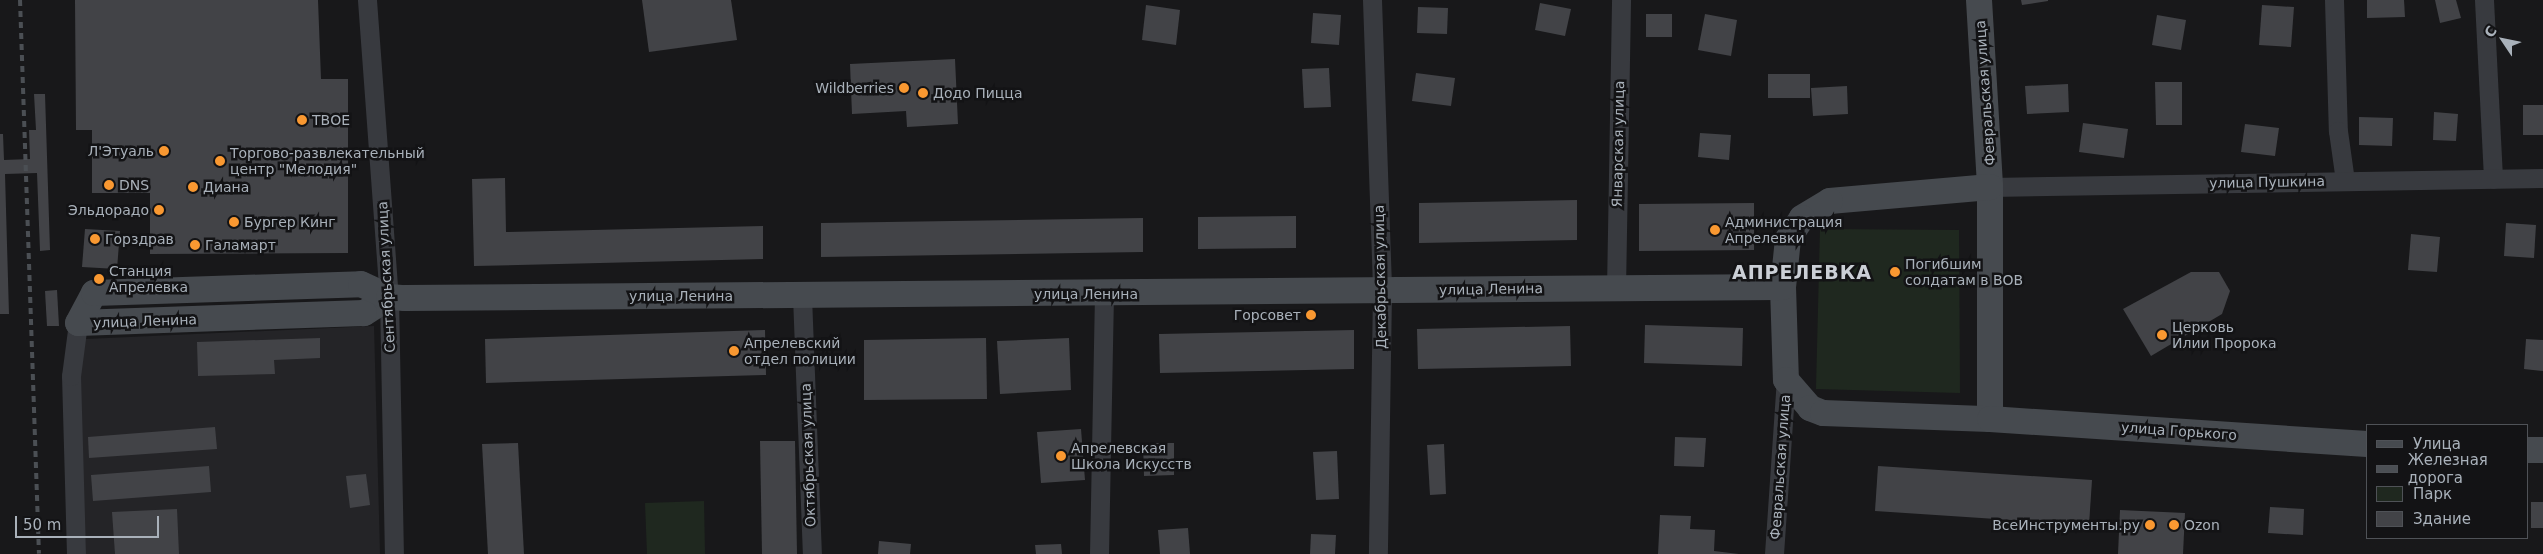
<!DOCTYPE html>
<meta charset="utf-8">
<style>
body{margin:0}
#map{position:relative;width:2543px;height:554px;overflow:hidden;background:#18181a;font-family:"DejaVu Sans",sans-serif}
div>[style]{position:absolute}
[style*='--x']{left:calc(var(--x)*1px);top:calc(var(--y)*1px);width:calc(var(--w)*1px);rotate:calc(var(--a)*1deg)}
.built>*{inset:0;background:#242427}
.green>*{inset:0;background:#1f281f}
.building>*{inset:0;background:#424347}
.street>*{height:19px;margin:-9.5px;padding:0 9.5px;transform-origin:9.5px;border-radius:9.5px;background:#383a3f}
.secondary>*{height:26px;margin:-13px;padding:0 13px;transform-origin:13px;border-radius:13px;background:#464a4f}
.rail>*{height:4px;margin-top:-2px;transform-origin:0;background:repeating-linear-gradient(90deg,#4b4f54 0 6px,transparent 0 11px)}
.dots>*{width:14px;height:14px;translate:-50% -50%;box-sizing:border-box;border:2px solid #131315;border-radius:50%}
span{translate:-50% -50%;white-space:nowrap;text-align:center;line-height:1.15;-webkit-text-stroke:5px #131315;paint-order:stroke}
.poi-label{font-size:14px;color:#a9b1ba}
.right{translate:-100% -50%;text-align:right}
.left{translate:0 -50%;text-align:left}
.street-label{font-size:14px;color:#a9b1ba}
.district-label{font-size:19px;color:#cbcfd6;font-weight:700;letter-spacing:1px}
.legend{position:absolute;left:2366px;top:424px;width:162px;height:115px;box-sizing:border-box;background:#131315;border:1px solid #4f5257;margin:0;padding:6px 9px;list-style:none;font-size:15px;color:#a9b1ba}
.legend li{display:flex;align-items:center;gap:10px;height:25px}
.legend b{width:25px;border:1px solid #4f5257}
.north{position:absolute;left:2478px;top:15px;width:50px;height:50px;-webkit-text-stroke:4px #131315;paint-order:stroke;rotate:304deg;font-size:14px;font-weight:700;line-height:20px;text-align:center;color:#a9b1ba}
.north::after{content:'';display:block;margin:auto;width:18px;height:22px;background:#a9b1ba;clip-path:polygon(50% 0,100% 100%,50% 72%,0 100%)}
.scale{position:absolute;left:15px;top:516px;width:144px;height:22px;box-sizing:border-box;border:2px solid #a9b1ba;border-top:0;padding-left:6px;font-size:15px;line-height:18px;white-space:nowrap;color:#a9b1ba;-webkit-text-stroke:4px #131315;paint-order:stroke}
</style>
<div id="map">
<div class="built">
<i style="clip-path:polygon(374px 326px,380px 554px,86px 554px,75px 352px,86px 339px)"></i>
</div>
<div class="green">
<i style="clip-path:polygon(1820px 229px,1959px 230px,1960px 393px,1816px 389px)"></i>
<i style="clip-path:polygon(704px 501px,705px 554px,647px 554px,645px 503px)"></i>
</div>
<div class="building">
<i style="clip-path:polygon(75px 0,318px 0,321px 79px,348px 79px,348px 253px,150px 254px,150px 193px,92px 193px,92px 130px,76px 130px)"></i>
<i style="clip-path:polygon(642px 0,731px 0,737px 40px,649px 52px)"></i>
<i style="clip-path:polygon(2021px 0,2048px 0,2048px 1px,2022px 5px)"></i>
<i style="clip-path:polygon(2367px 0,2404px 0,2405px 17px,2367px 18px)"></i>
<i style="clip-path:polygon(2435px 0,2456px 0,2461px 18px,2440px 23px)"></i>
<i style="clip-path:polygon(1540px 3px,1571px 9px,1565px 36px,1535px 30px)"></i>
<i style="clip-path:polygon(1146px 5px,1180px 10px,1176px 45px,1142px 40px)"></i>
<i style="clip-path:polygon(2262px 5px,2294px 7px,2291px 47px,2259px 45px)"></i>
<i style="clip-path:polygon(1418px 7px,1448px 8px,1447px 34px,1417px 33px)"></i>
<i style="clip-path:polygon(1313px 13px,1341px 15px,1339px 45px,1311px 43px)"></i>
<i style="clip-path:polygon(1646px 14px,1672px 14px,1672px 37px,1646px 37px)"></i>
<i style="clip-path:polygon(1705px 14px,1737px 20px,1731px 56px,1698px 50px)"></i>
<i style="clip-path:polygon(2157px 15px,2186px 20px,2181px 50px,2152px 45px)"></i>
<i style="clip-path:polygon(955px 59px,958px 124px,907px 127px,906px 111px,852px 114px,850px 64px)"></i>
<i style="clip-path:polygon(1329px 68px,1331px 107px,1304px 108px,1302px 69px)"></i>
<i style="clip-path:polygon(1416px 73px,1455px 78px,1451px 106px,1412px 101px)"></i>
<i style="clip-path:polygon(1768px 74px,1810px 74px,1810px 98px,1768px 98px)"></i>
<i style="clip-path:polygon(2155px 82px,2182px 82px,2182px 125px,2156px 125px)"></i>
<i style="clip-path:polygon(2068px 84px,2069px 112px,2027px 114px,2025px 86px)"></i>
<i style="clip-path:polygon(1847px 86px,1848px 114px,1813px 116px,1811px 88px)"></i>
<i style="clip-path:polygon(34px 94px,45px 94px,50px 250px,40px 251px,37px 173px,5px 174px,9px 314px,0 314px,0 134px,3px 134px,4px 160px,30px 159px,29px 130px,36px 130px)"></i>
<i style="clip-path:polygon(2523px 105px,2543px 105px,2543px 135px,2523px 135px)"></i>
<i style="clip-path:polygon(2434px 112px,2458px 114px,2456px 141px,2433px 140px)"></i>
<i style="clip-path:polygon(2359px 117px,2393px 118px,2392px 146px,2359px 145px)"></i>
<i style="clip-path:polygon(2083px 123px,2128px 129px,2124px 158px,2079px 152px)"></i>
<i style="clip-path:polygon(2245px 124px,2279px 128px,2275px 156px,2241px 152px)"></i>
<i style="clip-path:polygon(1700px 133px,1731px 135px,1729px 160px,1698px 157px)"></i>
<i style="clip-path:polygon(505px 178px,506px 232px,763px 226px,763px 259px,474px 266px,472px 179px)"></i>
<i style="clip-path:polygon(1577px 200px,1577px 240px,1419px 243px,1419px 203px)"></i>
<i style="clip-path:polygon(1754px 203px,1754px 250px,1639px 251px,1639px 204px)"></i>
<i style="clip-path:polygon(1296px 216px,1296px 248px,1198px 249px,1198px 217px)"></i>
<i style="clip-path:polygon(1143px 218px,1143px 252px,821px 257px,821px 223px)"></i>
<i style="clip-path:polygon(2506px 223px,2536px 225px,2534px 258px,2504px 256px)"></i>
<i style="clip-path:polygon(85px 229px,120px 231px,117px 269px,82px 267px)"></i>
<i style="clip-path:polygon(2411px 234px,2440px 237px,2437px 272px,2408px 270px)"></i>
<i style="clip-path:polygon(2191px 272px,2219px 272px,2230px 291px,2222px 314px,2151px 356px,2123px 309px)"></i>
<i style="clip-path:polygon(57px 290px,59px 326px,47px 326px,45px 291px)"></i>
<i style="clip-path:polygon(1645px 325px,1743px 328px,1742px 366px,1644px 363px)"></i>
<i style="clip-path:polygon(1570px 326px,1571px 366px,1418px 369px,1417px 329px)"></i>
<i style="clip-path:polygon(765px 330px,766px 375px,486px 383px,485px 339px)"></i>
<i style="clip-path:polygon(1354px 330px,1354px 369px,1160px 373px,1159px 334px)"></i>
<i style="clip-path:polygon(320px 338px,320px 358px,274px 360px,275px 374px,198px 376px,197px 342px)"></i>
<i style="clip-path:polygon(986px 338px,987px 399px,864px 400px,864px 340px)"></i>
<i style="clip-path:polygon(1069px 338px,1071px 390px,1000px 394px,997px 341px)"></i>
<i style="clip-path:polygon(2526px 339px,2543px 340px,2543px 371px,2524px 369px)"></i>
<i style="clip-path:polygon(215px 427px,217px 449px,89px 458px,88px 437px)"></i>
<i style="clip-path:polygon(1081px 429px,1085px 480px,1041px 483px,1037px 432px)"></i>
<i style="clip-path:polygon(1675px 437px,1706px 438px,1704px 467px,1674px 466px)"></i>
<i style="clip-path:polygon(760px 441px,795px 441px,797px 554px,762px 554px)"></i>
<i style="clip-path:polygon(518px 443px,524px 554px,488px 554px,482px 444px)"></i>
<i style="clip-path:polygon(1143px 443px,1174px 443px,1174px 475px,1144px 476px)"></i>
<i style="clip-path:polygon(1444px 444px,1446px 494px,1430px 495px,1427px 445px)"></i>
<i style="clip-path:polygon(1337px 451px,1339px 499px,1316px 500px,1313px 452px)"></i>
<i style="clip-path:polygon(209px 466px,211px 492px,93px 501px,91px 475px)"></i>
<i style="clip-path:polygon(1878px 466px,2092px 480px,2089px 525px,1875px 511px)"></i>
<i style="clip-path:polygon(366px 474px,370px 505px,350px 508px,346px 476px)"></i>
<i style="clip-path:polygon(2531px 502px,2543px 502px,2543px 528px,2531px 528px)"></i>
<i style="clip-path:polygon(2270px 507px,2304px 509px,2303px 535px,2268px 533px)"></i>
<i style="clip-path:polygon(177px 509px,179px 554px,115px 554px,112px 512px)"></i>
<i style="clip-path:polygon(2120px 510px,2185px 513px,2183px 554px,2118px 554px)"></i>
<i style="clip-path:polygon(1660px 515px,1691px 516px,1690px 529px,1715px 530px,1714px 551px,1739px 554px,1658px 554px)"></i>
<i style="clip-path:polygon(1188px 528px,1190px 554px,1160px 554px,1158px 530px)"></i>
<i style="clip-path:polygon(1311px 534px,1336px 535px,1335px 554px,1310px 554px)"></i>
<i style="clip-path:polygon(879px 541px,911px 544px,910px 554px,878px 554px)"></i>
<i style="clip-path:polygon(1061px 544px,1062px 554px,1036px 554px,1035px 545px)"></i>
</div>
<div class="street">
<i style="--x:367;--y:0;--w:298;--a:85.8"></i>
<i style="--x:389;--y:297;--w:257;--a:88.9"></i>
<i style="--x:1372;--y:0;--w:292;--a:88"></i>
<i style="--x:1382;--y:292;--w:262;--a:90.9"></i>
<i style="--x:2334;--y:0;--w:131;--a:88.3"></i>
<i style="--x:2338;--y:131;--w:50;--a:82"></i>
<i style="--x:2484;--y:0;--w:179;--a:87.1"></i>
<i style="--x:1990;--y:187;--w:553;--a:-0.93"></i>
<i style="--x:1616;--y:289;--w:289;--a:-89"></i>
<i style="--x:802;--y:296;--w:258;--a:87.8"></i>
<i style="--x:76;--y:554;--w:178;--a:-91.6"></i>
<i style="--x:71;--y:376;--w:53;--a:-82.5"></i>
<i style="--x:1099;--y:554;--w:260;--a:-88.9"></i>
<i style="--x:1774;--y:554;--w:174;--a:-86.1"></i>
</div>
<div class="secondary">
<i style="--x:1979;--y:0;--w:187;--a:86.6"></i>
<i style="--x:1990;--y:187;--w:232;--a:90"></i>
<i style="--x:1990;--y:187;--w:161;--a:175"></i>
<i style="--x:1830;--y:201;--w:33;--a:149"></i>
<i style="--x:1802;--y:218;--w:25;--a:124"></i>
<i style="--x:1788;--y:239;--w:48;--a:95.9"></i>
<i style="--x:1783;--y:287;--w:93;--a:88.2"></i>
<i style="--x:1786;--y:380;--w:37;--a:49"></i>
<i style="--x:1810;--y:408;--w:14;--a:21"></i>
<i style="--x:1823;--y:413;--w:167;--a:2.1"></i>
<i style="--x:1990;--y:419;--w:378;--a:3.8"></i>
<i style="--x:389;--y:297;--w:30;--a:147"></i>
<i style="--x:364;--y:313;--w:286;--a:178"></i>
<i style="--x:78;--y:323;--w:34;--a:-62"></i>
<i style="--x:94;--y:293;--w:267;--a:-1.9"></i>
<i style="--x:361;--y:284;--w:31;--a:25"></i>
<i style="--x:389;--y:297;--w:16;--a:4"></i>
<i style="--x:405;--y:298;--w:1378;--a:-0.46"></i>
<i style="--x:2527;--y:450;--w:16;--a:0"></i>
</div>
<div class="rail">
<i style="--x:20;--y:0;--w:554;--a:88.04"></i>
</div>
<div class="dots">
<i style="left:904px;top:88px;background:#f99831"></i>
<i style="left:923px;top:93px;background:#f99831"></i>
<i style="left:302px;top:120px;background:#f99831"></i>
<i style="left:164px;top:151px;background:#f99831"></i>
<i style="left:220px;top:161px;background:#f99831"></i>
<i style="left:109px;top:185px;background:#f99831"></i>
<i style="left:193px;top:187px;background:#f99831"></i>
<i style="left:159px;top:210px;background:#f99831"></i>
<i style="left:234px;top:222px;background:#f99831"></i>
<i style="left:1715px;top:230px;background:#f99831"></i>
<i style="left:95px;top:239px;background:#f99831"></i>
<i style="left:195px;top:245px;background:#f99831"></i>
<i style="left:1895px;top:272px;background:#f99831"></i>
<i style="left:99px;top:279px;background:#f99831"></i>
<i style="left:1311px;top:315px;background:#f99831"></i>
<i style="left:2162px;top:335px;background:#f99831"></i>
<i style="left:734px;top:351px;background:#f99831"></i>
<i style="left:1061px;top:456px;background:#f99831"></i>
<i style="left:2150px;top:525px;background:#f99831"></i>
<i style="left:2174px;top:525px;background:#f99831"></i>
</div>
<div class="poi-label">
<span class="right" style="left:894px;top:88px">Wildberries</span>
<span class="left" style="left:933px;top:93px">Додо Пицца</span>
<span class="left" style="left:312px;top:120px">ТВОЕ</span>
<span class="right" style="left:154px;top:151px">Л'Этуаль</span>
<span class="left" style="left:230px;top:161px">Торгово-развлекательный<br>центр "Мелодия"</span>
<span class="left" style="left:119px;top:185px">DNS</span>
<span class="left" style="left:203px;top:187px">Диана</span>
<span class="right" style="left:149px;top:210px">Эльдорадо</span>
<span class="left" style="left:244px;top:222px">Бургер Кинг</span>
<span class="left" style="left:1725px;top:230px">Администрация<br>Апрелевки</span>
<span class="left" style="left:105px;top:239px">Горздрав</span>
<span class="left" style="left:205px;top:245px">Галамарт</span>
<span class="left" style="left:1905px;top:272px">Погибшим<br>солдатам в ВОВ</span>
<span class="left" style="left:109px;top:279px">Станция<br>Апрелевка</span>
<span class="right" style="left:1301px;top:315px">Горсовет</span>
<span class="left" style="left:2172px;top:335px">Церковь<br>Илии Пророка</span>
<span class="left" style="left:744px;top:351px">Апрелевский<br>отдел полиции</span>
<span class="left" style="left:1071px;top:456px">Апрелевская<br>Школа Искусств</span>
<span class="right" style="left:2140px;top:525px">ВсеИнструменты.ру</span>
<span class="left" style="left:2184px;top:525px">Ozon</span>
</div>
<div class="street-label">
<span style="left:1985px;top:93px;rotate:-94deg">Февральская улица</span>
<span style="left:1618px;top:144px;rotate:-89deg">Январская улица</span>
<span style="left:2267px;top:182px;rotate:-1deg">улица Пушкина</span>
<span style="left:386px;top:277px;rotate:-93deg">Сентябрьская улица</span>
<span style="left:1380px;top:277px;rotate:-91deg">Декабрьская улица</span>
<span style="left:1491px;top:289px;rotate:-1deg">улица Ленина</span>
<span style="left:1086px;top:294px">улица Ленина</span>
<span style="left:681px;top:296px">улица Ленина</span>
<span style="left:145px;top:321px;rotate:-2deg">улица Ленина</span>
<span style="left:2179px;top:431px;rotate:4deg">улица Горького</span>
<span style="left:808px;top:455px;rotate:-92deg">Октябрьская улица</span>
<span style="left:1780px;top:467px;rotate:-86deg">Февральская улица</span>
</div>
<div class="district-label">
<span style="left:1802px;top:273px">АПРЕЛЕВКА</span>
</div>
<ul class="legend">
<li><b style="height:6px;background:#464a4f"></b>Улица</li>
<li><b style="height:6px;background:#4b4f54"></b>Железная дорога</li>
<li><b style="height:14px;background:#1f281f"></b>Парк</li>
<li><b style="height:14px;background:#424347"></b>Здание</li>
</ul>
<div class="north">С</div>
<div class="scale">50 m</div>
</div>
